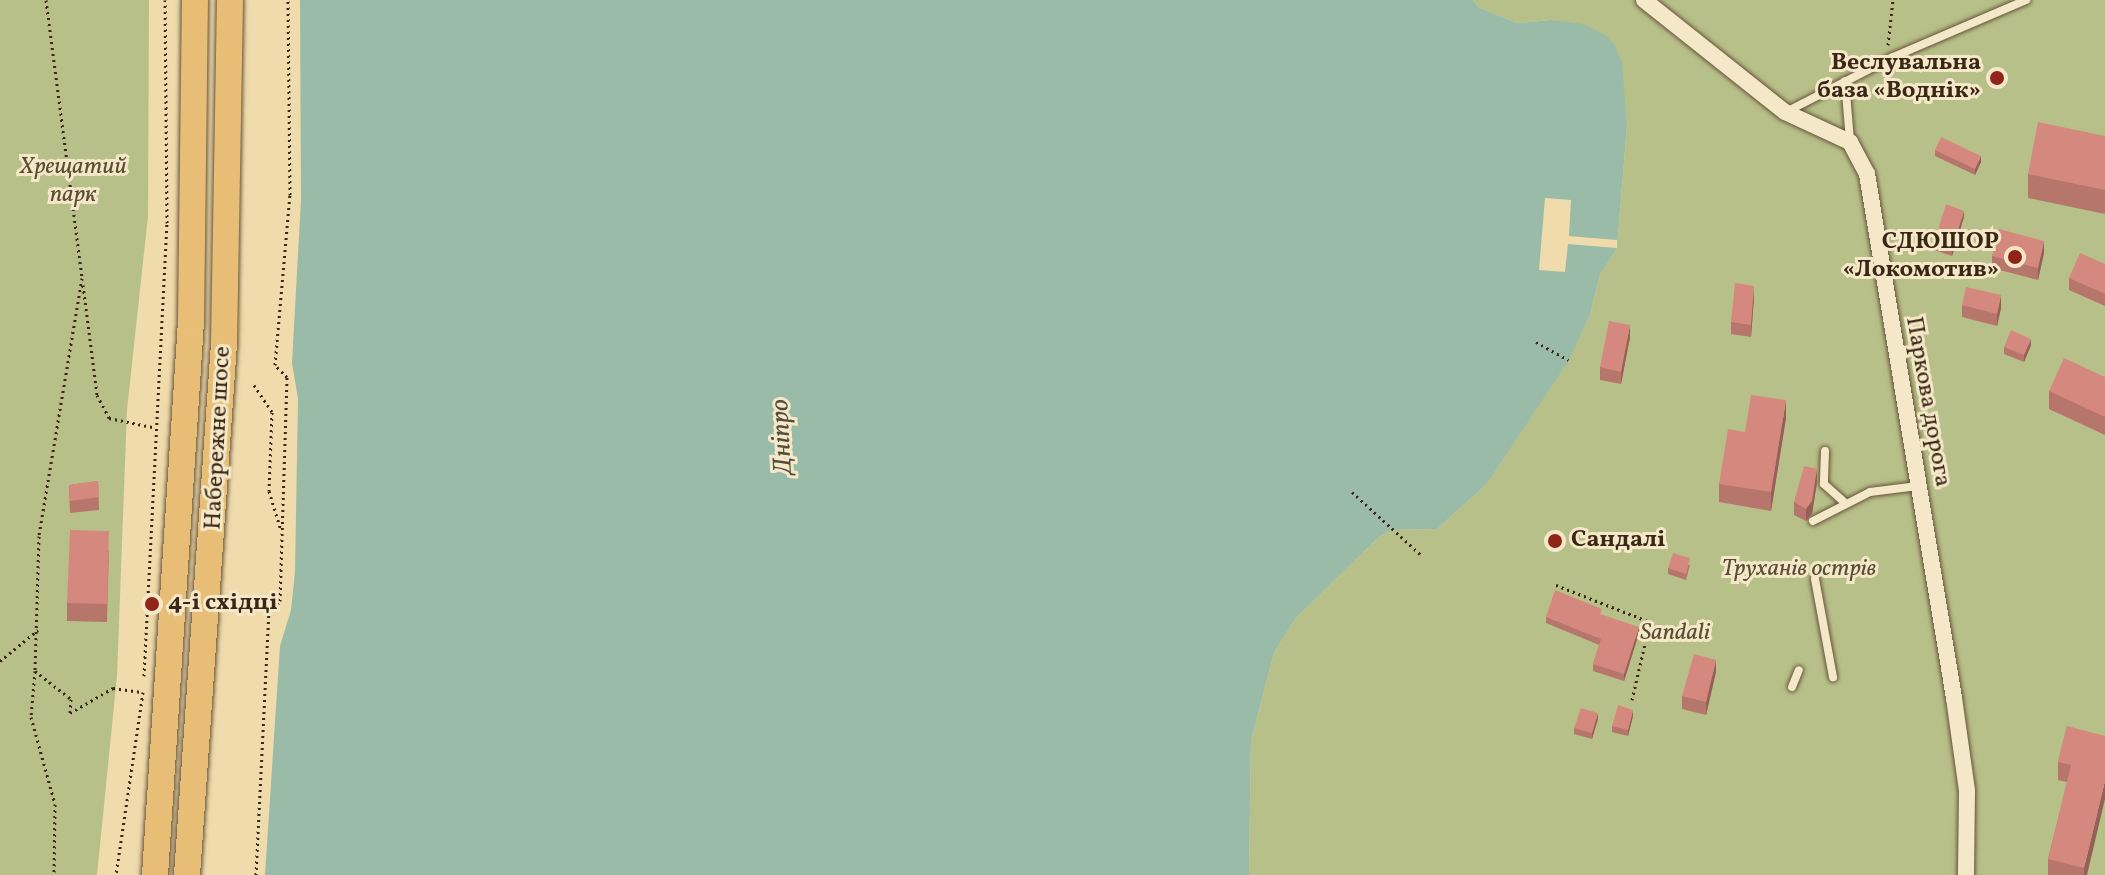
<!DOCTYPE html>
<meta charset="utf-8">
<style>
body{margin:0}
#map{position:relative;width:2105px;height:875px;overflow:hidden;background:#efdbab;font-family:Vollkorn,serif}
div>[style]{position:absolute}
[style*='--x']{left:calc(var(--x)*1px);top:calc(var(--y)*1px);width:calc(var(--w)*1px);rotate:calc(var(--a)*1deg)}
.green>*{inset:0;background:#b8c089}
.water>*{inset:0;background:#9abba7}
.pier>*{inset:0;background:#efdbab}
.path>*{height:3px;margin-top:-1.5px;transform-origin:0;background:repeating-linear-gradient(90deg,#3a2716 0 2px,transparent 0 6px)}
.roads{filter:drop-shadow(0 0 2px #67543b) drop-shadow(0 0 2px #67543b)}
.lane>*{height:8px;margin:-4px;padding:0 4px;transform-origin:4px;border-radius:4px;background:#f5e8c8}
.street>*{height:16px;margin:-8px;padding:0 8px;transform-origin:8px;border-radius:8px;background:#f5e8c8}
.primary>*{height:26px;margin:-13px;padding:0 13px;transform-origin:13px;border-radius:13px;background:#e8be76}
.wall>*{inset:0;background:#b7766c}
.shaded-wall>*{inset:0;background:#956058}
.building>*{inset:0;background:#d5897e}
.dots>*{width:22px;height:22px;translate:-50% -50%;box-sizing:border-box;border:4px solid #f5e8c8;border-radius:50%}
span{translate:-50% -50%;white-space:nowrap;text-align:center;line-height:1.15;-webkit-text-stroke:6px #f5e8c8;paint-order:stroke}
.poi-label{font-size:24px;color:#3a2716;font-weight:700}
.right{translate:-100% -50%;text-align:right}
.left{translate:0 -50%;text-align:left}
.park-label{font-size:24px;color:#5a4d33;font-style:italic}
.street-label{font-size:24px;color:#3a2716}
.water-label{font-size:26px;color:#524c3a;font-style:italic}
</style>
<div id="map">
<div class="green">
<i style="clip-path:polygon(0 0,149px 0,148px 216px,127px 410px,117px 676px,97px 875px,0 875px)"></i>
<i style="clip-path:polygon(1473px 0,2105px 0,2105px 875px,1249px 875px,1251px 741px,1274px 653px,1295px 619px,1379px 537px,1391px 530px,1437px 529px,1487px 484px,1568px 360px,1590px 315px,1600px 275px,1617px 248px,1627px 126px,1551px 20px,1517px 23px,1478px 7px)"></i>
</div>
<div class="water">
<i style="clip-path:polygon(300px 0,1473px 0,1478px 7px,1517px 23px,1551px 20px,1584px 24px,1607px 36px,1616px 48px,1622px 62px,1627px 126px,1617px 248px,1600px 275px,1590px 315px,1569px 360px,1487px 484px,1437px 529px,1391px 530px,1379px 537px,1295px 619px,1274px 653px,1251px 741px,1249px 875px,265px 875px,280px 646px,291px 610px,295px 572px,298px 399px,292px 363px,301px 200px)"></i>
</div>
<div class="pier">
<i style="clip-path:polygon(1545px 198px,1571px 200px,1569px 236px,1617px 240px,1617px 248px,1568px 244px,1565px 272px,1539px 270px)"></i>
</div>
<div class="path">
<i style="--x:46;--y:0;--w:280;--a:82.6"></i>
<i style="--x:1888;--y:45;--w:45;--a:-83.7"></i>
<i style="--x:82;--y:278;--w:262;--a:99.5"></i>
<i style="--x:39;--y:536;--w:135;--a:91.7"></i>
<i style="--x:35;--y:671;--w:46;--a:37.9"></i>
<i style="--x:71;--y:699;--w:14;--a:94"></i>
<i style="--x:70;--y:713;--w:50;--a:-30.2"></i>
<i style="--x:113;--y:688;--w:30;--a:8"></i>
<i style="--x:143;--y:692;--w:185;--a:98.4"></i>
<i style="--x:83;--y:285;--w:111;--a:82.7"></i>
<i style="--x:97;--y:395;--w:26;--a:62"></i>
<i style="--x:109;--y:418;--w:44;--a:11.8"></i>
<i style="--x:1536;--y:342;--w:37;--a:29"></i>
<i style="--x:254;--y:385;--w:32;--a:56"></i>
<i style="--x:272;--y:412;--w:79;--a:92.2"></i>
<i style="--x:269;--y:491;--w:39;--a:73"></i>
<i style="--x:1352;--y:492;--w:93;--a:42.4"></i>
<i style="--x:1556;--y:585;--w:101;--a:21.5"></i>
<i style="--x:1650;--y:622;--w:80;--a:103"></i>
<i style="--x:0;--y:661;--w:49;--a:-39.2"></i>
<i style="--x:35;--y:671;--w:46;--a:95"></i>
<i style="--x:31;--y:717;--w:90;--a:74.6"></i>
<i style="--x:55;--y:804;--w:71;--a:90.8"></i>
<i style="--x:144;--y:676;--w:454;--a:-87.1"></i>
<i style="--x:167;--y:223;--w:223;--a:-90.5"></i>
<i style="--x:256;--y:875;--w:262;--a:-87.2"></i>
<i style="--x:269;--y:613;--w:16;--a:-47"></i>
<i style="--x:280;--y:601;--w:224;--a:-88.2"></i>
<i style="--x:287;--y:377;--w:17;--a:-135"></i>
<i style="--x:275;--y:365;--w:171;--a:-85"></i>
<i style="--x:290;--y:195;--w:195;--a:-90.6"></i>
</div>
<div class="roads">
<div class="lane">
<i style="--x:1845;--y:81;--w:59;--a:85.2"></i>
<i style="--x:1786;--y:112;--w:120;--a:-27.2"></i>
<i style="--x:1893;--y:57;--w:145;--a:-23.2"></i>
<i style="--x:1825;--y:451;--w:33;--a:92"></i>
<i style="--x:1824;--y:484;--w:27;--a:42"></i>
<i style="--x:1813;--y:521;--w:64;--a:-27"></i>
<i style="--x:1870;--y:492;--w:48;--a:-7.1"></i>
<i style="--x:1815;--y:579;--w:100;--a:79.6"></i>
<i style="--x:1792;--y:687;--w:18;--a:-68"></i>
</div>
<div class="street">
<i style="--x:1644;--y:0;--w:180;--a:38.5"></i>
<i style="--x:1785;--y:112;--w:72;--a:24.8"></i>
<i style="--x:1850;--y:142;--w:36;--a:62"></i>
<i style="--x:1867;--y:174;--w:531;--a:80.57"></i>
<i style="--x:1954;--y:698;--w:94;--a:82"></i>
<i style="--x:1967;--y:791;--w:84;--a:90.7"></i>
</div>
<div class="primary">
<i style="--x:155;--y:875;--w:554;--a:-86.28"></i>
<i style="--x:191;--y:322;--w:322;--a:-89.3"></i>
<i style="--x:187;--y:875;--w:533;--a:-86.02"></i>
<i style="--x:224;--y:343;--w:343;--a:-89"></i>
</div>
</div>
<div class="wall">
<i style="clip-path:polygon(2105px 136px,2105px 214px,2028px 198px,2028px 174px)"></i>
<i style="clip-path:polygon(1935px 150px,1981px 162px,1975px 175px,1935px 156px)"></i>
<i style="clip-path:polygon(1964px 217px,1952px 256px,1934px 250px,1934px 243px)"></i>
<i style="clip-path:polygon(2044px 253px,2038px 280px,1992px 268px,1992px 256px)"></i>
<i style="clip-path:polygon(2105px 264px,2105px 306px,2069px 290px,2069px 278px)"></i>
<i style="clip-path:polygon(1754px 298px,1751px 337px,1731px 334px,1731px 322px)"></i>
<i style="clip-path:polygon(1962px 305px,2001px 308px,1997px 326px,1962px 317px)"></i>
<i style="clip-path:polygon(1630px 337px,1621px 384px,1600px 380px,1600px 367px)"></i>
<i style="clip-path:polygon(2031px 345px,2024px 362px,2004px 354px,2004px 347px)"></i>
<i style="clip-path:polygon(2105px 377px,2105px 435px,2049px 409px,2049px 391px)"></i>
<i style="clip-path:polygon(1786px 418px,1771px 511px,1719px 502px,1719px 484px,1745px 432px)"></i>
<i style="clip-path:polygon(98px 481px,99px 510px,70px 513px,69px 485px)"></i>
<i style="clip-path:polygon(1817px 482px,1812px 514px,1806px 521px,1794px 515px,1794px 502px)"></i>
<i style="clip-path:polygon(109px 550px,107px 622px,67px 621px,67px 603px)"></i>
<i style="clip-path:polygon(1690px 565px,1686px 580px,1668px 574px,1668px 568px)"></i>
<i style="clip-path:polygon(1602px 615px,1639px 633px,1624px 681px,1593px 671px,1593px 664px,1599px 645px,1546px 623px,1546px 617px)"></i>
<i style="clip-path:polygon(1716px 672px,1706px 715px,1682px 709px,1682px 696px)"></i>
<i style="clip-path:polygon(1633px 716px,1628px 736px,1612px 732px,1612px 726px)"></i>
<i style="clip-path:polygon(1598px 719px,1592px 739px,1574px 734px,1574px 728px)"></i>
<i style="clip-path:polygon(2067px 726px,2087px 875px,2048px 875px,2048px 859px,2067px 782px,2058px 780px,2058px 762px)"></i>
</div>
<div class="shaded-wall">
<i style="clip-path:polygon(1981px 156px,1981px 162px,1975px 175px,1975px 169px)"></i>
<i style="clip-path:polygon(1964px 211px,1964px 217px,1952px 256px,1952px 249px)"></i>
<i style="clip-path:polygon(2044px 241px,2044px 253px,2038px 280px,2038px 268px)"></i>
<i style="clip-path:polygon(1754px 286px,1754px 298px,1751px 337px,1751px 325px)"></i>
<i style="clip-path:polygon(2001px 295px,2001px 308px,1997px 326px,1997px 314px)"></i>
<i style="clip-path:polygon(1630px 325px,1630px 337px,1621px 384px,1621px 372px)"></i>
<i style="clip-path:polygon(2031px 339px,2031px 345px,2024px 362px,2024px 355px)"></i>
<i style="clip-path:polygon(1786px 400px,1786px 418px,1771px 511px,1771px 492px)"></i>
<i style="clip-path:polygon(1817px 469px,1817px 482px,1812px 514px,1806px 521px,1806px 509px)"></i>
<i style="clip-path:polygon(1639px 627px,1639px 633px,1624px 681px,1624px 674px)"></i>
<i style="clip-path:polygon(1716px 660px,1716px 672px,1706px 715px,1706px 702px)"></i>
<i style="clip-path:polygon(1633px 710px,1633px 716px,1628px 736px,1628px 730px)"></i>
<i style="clip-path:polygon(1598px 713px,1598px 719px,1592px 739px,1592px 733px)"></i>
<i style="clip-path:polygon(2105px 781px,2105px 799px,2087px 875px,2084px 875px,2084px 868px)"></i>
</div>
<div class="building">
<i style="clip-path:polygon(2038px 122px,2105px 136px,2105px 190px,2028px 174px)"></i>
<i style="clip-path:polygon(1941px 137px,1981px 156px,1975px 169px,1935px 150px)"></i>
<i style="clip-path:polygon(1946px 204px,1964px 211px,1952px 249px,1934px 243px)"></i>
<i style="clip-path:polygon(1999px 229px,2044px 241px,2038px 268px,1992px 256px)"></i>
<i style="clip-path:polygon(2080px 253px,2105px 264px,2105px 294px,2069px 278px)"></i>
<i style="clip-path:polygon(1735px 283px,1754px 286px,1751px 325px,1731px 322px)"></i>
<i style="clip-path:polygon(1966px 287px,2001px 295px,1997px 314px,1962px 305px)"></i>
<i style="clip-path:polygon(1609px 321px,1630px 325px,1621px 372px,1600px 367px)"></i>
<i style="clip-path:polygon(2011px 330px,2031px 339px,2024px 355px,2004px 347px)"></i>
<i style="clip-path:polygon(2064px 358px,2105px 377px,2105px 417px,2049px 391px)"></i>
<i style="clip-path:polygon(1751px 395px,1786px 400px,1771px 492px,1719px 484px,1728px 429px,1745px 432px)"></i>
<i style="clip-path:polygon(1804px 466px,1817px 469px,1812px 501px,1806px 509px,1794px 502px)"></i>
<i style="clip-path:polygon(98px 481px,99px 497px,70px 501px,69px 485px)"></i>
<i style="clip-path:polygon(70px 530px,109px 531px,107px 604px,67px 603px)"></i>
<i style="clip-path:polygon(1673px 553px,1690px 558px,1686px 574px,1668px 568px)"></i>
<i style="clip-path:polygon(1555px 590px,1602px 609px,1600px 614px,1639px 627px,1624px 674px,1593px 664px,1601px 639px,1546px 617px)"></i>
<i style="clip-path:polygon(1694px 654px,1716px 660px,1706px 702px,1682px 696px)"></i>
<i style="clip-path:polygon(1618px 705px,1633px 710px,1628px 730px,1612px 726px)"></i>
<i style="clip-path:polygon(1581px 708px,1598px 713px,1592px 733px,1574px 728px)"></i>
<i style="clip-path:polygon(2067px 726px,2105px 736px,2105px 781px,2084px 868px,2048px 859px,2071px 765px,2058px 762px)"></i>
</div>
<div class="dots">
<i style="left:1997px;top:78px;background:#8f2418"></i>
<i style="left:2015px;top:257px;background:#8f2418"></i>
<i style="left:1555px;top:541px;background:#8f2418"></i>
<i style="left:152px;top:604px;background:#8f2418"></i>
</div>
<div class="poi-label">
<span class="right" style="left:1981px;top:78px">Веслувальна<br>база «Воднік»</span>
<span class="right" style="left:1999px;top:257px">СДЮШОР<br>«Локомотив»</span>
<span class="left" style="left:1571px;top:541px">Сандалі</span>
<span class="left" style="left:168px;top:604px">4-і східці</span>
</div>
<div class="park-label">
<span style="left:73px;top:182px">Хрещатий<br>парк</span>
<span style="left:1799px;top:570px">Труханів острів</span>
<span style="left:1675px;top:634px">Sandali</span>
</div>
<div class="street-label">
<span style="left:1927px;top:402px;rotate:80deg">Паркова дорога</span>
<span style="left:219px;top:438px;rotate:-87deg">Набережне шосе</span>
</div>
<div class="water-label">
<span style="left:783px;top:437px;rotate:-93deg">Дніпро</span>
</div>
</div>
